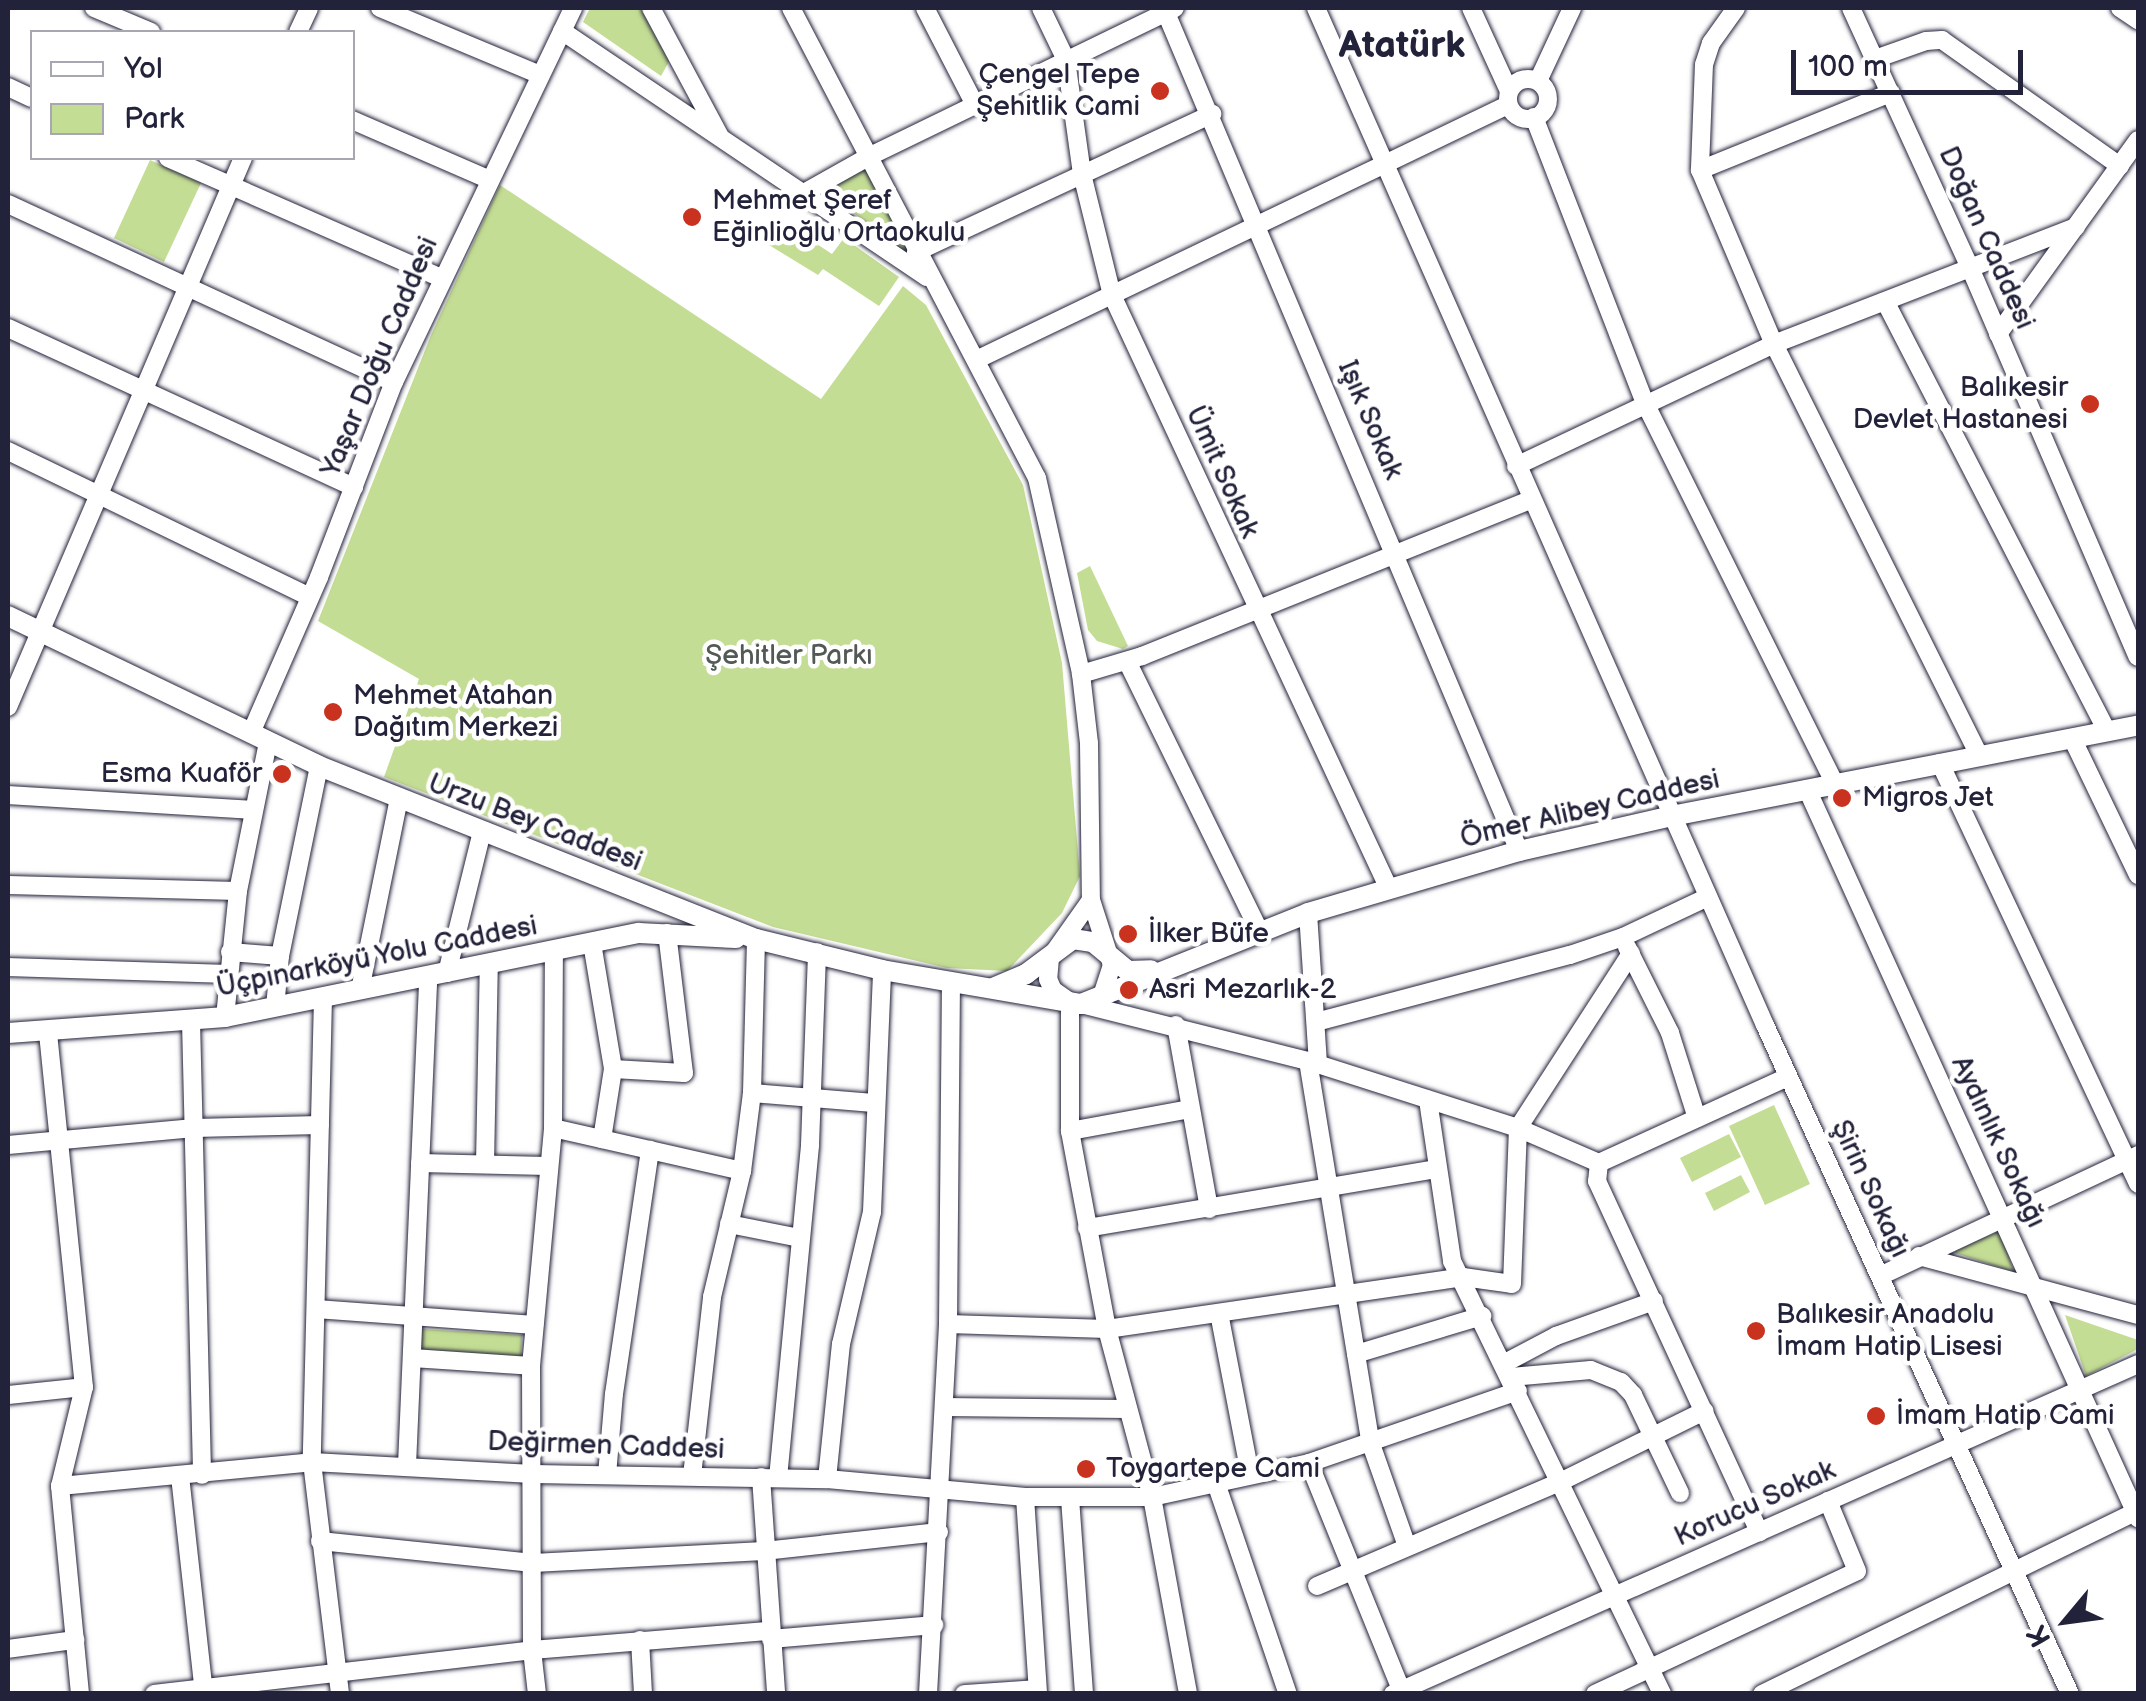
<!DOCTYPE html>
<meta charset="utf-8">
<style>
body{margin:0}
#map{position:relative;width:2146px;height:1701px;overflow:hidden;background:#fff;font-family:"Balsamiq Sans",sans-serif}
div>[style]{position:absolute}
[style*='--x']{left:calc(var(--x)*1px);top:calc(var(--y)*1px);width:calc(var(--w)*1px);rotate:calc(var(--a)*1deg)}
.green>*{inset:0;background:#c4dd94}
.roads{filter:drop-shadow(0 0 2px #22223b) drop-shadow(0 0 2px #22223b)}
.minor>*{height:18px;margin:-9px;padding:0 9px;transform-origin:9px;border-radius:9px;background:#fff}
.minor>.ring{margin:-9px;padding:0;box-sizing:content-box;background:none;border:18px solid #fff;border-radius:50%}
.major>*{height:20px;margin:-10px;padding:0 10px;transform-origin:10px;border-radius:10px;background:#fff}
.dots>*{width:28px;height:28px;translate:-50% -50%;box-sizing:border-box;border:5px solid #fff;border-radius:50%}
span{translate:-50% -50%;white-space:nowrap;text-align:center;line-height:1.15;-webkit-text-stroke:9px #fff;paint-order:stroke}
.poi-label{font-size:28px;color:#22223b}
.right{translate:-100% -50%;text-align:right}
.left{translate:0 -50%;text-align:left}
.street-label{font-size:28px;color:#22223b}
.park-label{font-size:28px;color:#535a56}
.district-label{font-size:38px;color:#22223b;font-weight:700}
.frame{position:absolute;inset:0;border:10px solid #22223b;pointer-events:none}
.legend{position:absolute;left:30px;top:30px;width:325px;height:130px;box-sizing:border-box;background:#fff;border:2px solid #a7a7b1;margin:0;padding:12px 18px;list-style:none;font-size:30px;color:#22223b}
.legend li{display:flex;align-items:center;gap:20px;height:50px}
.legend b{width:50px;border:2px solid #a7a7b1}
.north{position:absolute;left:2016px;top:1571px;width:100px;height:100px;-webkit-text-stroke:8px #fff;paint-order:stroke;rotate:241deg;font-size:28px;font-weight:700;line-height:40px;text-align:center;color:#22223b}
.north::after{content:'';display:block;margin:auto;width:35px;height:45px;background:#22223b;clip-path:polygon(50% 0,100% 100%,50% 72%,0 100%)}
.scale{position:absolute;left:1791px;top:50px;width:232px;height:45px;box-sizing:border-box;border:5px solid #22223b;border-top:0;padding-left:12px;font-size:30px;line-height:35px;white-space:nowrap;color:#22223b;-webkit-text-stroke:8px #fff;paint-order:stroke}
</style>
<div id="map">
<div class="green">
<i style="clip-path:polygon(590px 8px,644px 8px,672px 56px,661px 76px,583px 22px)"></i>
<i style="clip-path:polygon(150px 160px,201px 183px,164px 262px,114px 238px)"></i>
<i style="clip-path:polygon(864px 167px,910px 254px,906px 256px,826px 190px)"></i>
<i style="clip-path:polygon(500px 185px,821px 399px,903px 286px,926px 305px,1023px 485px,1062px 663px,1080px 876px,1062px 913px,1007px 971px,947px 968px,773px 927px,384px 777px,419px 679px,318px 621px,431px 335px)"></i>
<i style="clip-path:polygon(785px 223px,832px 254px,844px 238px,899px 277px,879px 306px,823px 269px,818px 275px,769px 245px)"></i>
<i style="clip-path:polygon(1090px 566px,1128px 646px,1123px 649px,1097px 641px,1088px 630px,1077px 573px)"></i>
<i style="clip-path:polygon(1774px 1105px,1810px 1184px,1765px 1205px,1729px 1126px)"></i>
<i style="clip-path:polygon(1729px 1134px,1741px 1157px,1692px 1182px,1680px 1158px)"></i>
<i style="clip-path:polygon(1741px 1175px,1750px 1192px,1714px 1211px,1705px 1193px)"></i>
<i style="clip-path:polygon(2000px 1231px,2014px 1272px,1955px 1253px,1955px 1250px)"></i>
<i style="clip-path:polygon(2065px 1315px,2138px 1340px,2138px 1349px,2086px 1376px)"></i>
<i style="clip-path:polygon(422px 1329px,522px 1335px,521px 1358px,421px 1352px)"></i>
</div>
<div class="roads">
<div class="minor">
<i style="--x:94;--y:8;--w:62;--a:22.8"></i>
<i style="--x:380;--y:8;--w:173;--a:22.7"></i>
<i style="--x:651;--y:8;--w:144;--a:61.8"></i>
<i style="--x:791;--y:8;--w:530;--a:62.37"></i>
<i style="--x:1037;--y:478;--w:201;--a:77.3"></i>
<i style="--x:1081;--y:674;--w:69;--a:83.4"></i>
<i style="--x:1089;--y:743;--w:157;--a:89.3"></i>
<i style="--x:1091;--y:900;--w:68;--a:72.1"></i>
<i style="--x:1112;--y:965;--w:29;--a:108"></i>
<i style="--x:925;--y:8;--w:109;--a:62.7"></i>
<i style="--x:1041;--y:8;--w:58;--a:64.3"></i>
<i style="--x:1066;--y:60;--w:115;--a:82"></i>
<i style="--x:1082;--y:174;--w:125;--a:76.1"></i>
<i style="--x:1112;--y:295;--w:653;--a:65"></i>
<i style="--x:1164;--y:8;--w:915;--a:67.16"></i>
<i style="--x:1316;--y:8;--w:1112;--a:66.18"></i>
<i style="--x:1765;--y:1025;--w:735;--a:65.49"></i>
<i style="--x:1471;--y:8;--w:91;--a:65.4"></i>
<i style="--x:1736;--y:8;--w:43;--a:125.5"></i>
<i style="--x:1711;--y:43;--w:22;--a:108"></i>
<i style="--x:1704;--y:64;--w:106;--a:92.2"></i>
<i style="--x:1700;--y:170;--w:189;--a:67"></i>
<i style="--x:1774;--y:344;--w:460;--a:63.5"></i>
<i style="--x:1851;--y:8;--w:288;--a:65.4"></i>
<i style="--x:1971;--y:270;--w:421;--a:66.7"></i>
<i style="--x:2120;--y:8;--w:22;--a:34"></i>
<i style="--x:562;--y:31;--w:440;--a:34"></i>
<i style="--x:298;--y:32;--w:26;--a:-65"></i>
<i style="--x:1875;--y:59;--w:54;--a:-19.4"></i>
<i style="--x:1926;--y:41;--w:16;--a:-4"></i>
<i style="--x:1942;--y:40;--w:218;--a:35.3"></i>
<i class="ring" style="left:1508px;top:79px;width:22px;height:22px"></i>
<i style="--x:1538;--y:81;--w:81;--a:-65"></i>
<i style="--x:8;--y:87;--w:26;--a:25"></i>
<i style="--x:1534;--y:117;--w:307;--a:68.8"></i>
<i style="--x:1645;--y:403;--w:426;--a:63.5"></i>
<i style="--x:352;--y:120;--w:148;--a:23.5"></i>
<i style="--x:168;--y:158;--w:299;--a:23.7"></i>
<i style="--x:1700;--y:170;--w:206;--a:-22"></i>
<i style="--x:802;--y:194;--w:76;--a:-29.3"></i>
<i style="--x:868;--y:157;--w:341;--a:-25.9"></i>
<i style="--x:8;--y:204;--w:425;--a:24.8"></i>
<i style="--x:916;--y:252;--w:327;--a:-25"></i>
<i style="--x:1886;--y:303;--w:482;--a:62.7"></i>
<i style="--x:8;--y:328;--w:381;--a:24.7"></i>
<i style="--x:1998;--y:334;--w:239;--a:-54.2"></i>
<i style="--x:976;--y:360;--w:590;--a:-25.61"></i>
<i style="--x:8;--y:451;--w:335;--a:25.8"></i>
<i style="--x:1516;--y:466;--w:285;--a:-25.3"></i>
<i style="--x:1774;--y:344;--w:324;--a:-21.2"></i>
<i style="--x:1127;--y:661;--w:301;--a:63.9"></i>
<i style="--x:1081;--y:674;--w:64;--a:-16.4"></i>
<i style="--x:1142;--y:656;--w:419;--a:-21.9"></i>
<i style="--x:8;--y:707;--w:597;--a:-66.83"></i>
<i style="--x:251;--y:733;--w:170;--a:-66.4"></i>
<i style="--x:319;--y:577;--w:209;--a:-69"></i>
<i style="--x:394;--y:382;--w:415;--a:-64.4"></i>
<i style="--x:2072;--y:738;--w:152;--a:64.3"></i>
<i style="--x:1940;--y:763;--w:465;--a:64.8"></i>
<i style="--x:1807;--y:789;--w:801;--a:65.58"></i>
<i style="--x:8;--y:795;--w:246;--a:3.5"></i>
<i style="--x:8;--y:885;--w:230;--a:1.5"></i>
<i style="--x:1091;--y:900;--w:71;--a:125.3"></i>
<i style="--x:1050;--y:958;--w:21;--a:95"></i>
<i style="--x:1048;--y:979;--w:12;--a:66"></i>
<i style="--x:1053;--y:990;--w:21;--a:35"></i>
<i style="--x:1070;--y:1002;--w:129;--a:90"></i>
<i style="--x:1070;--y:1131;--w:201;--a:79.4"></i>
<i style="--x:1107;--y:1329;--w:174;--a:75"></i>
<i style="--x:1152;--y:1497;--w:200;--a:79.6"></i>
<i style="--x:1308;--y:913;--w:151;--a:86.2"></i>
<i style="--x:592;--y:943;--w:128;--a:80.5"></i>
<i style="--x:613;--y:1069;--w:71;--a:98.9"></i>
<i style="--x:1627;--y:947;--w:96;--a:63.4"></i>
<i style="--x:1670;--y:1033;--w:89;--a:72.4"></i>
<i style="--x:230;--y:952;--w:50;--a:4.6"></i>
<i style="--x:280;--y:956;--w:194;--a:-78.4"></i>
<i style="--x:8;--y:967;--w:220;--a:1.8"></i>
<i style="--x:447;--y:973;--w:145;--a:-76.1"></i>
<i style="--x:360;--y:990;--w:195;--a:-78.5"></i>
<i style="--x:323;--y:998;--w:464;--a:91.4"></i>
<i style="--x:312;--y:1462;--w:234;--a:83.1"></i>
<i style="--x:1081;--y:1004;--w:234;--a:14.1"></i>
<i style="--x:1308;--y:1061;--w:220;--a:17.7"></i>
<i style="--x:1518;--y:1128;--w:88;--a:23.4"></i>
<i style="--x:1599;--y:1163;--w:208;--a:-24.5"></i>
<i style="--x:275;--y:1007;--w:51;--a:-84.4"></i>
<i style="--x:225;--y:1017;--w:127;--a:-84.1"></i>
<i style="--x:238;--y:891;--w:152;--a:-78.6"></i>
<i style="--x:191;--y:1021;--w:454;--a:88.6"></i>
<i style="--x:1316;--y:1022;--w:263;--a:-14.8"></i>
<i style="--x:1570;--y:955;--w:56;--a:-18.8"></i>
<i style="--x:1623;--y:937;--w:94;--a:-25.2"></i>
<i style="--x:1176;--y:1025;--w:187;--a:79.8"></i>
<i style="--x:48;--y:1033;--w:356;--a:84.2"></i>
<i style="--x:84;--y:1387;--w:102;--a:103.6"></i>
<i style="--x:60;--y:1486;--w:209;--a:84.5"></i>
<i style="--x:1308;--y:1061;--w:388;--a:80.7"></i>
<i style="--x:1371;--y:1444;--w:108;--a:70.6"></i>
<i style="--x:613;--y:1069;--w:71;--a:3.2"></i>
<i style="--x:684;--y:1073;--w:141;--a:-96.9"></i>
<i style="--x:752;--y:1093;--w:122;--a:4.7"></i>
<i style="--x:1428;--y:1100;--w:163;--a:81.5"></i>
<i style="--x:1452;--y:1261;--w:481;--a:64.1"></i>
<i style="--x:553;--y:1128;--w:194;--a:12.8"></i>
<i style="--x:1070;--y:1131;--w:122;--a:-10.4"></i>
<i style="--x:8;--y:1145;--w:187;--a:-5.2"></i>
<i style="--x:194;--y:1128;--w:126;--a:-1.4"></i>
<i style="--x:420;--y:1163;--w:127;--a:1.4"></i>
<i style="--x:1599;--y:1163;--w:18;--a:96"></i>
<i style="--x:1597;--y:1181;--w:387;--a:65.2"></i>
<i style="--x:485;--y:1164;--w:200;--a:-88.9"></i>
<i style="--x:729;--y:1224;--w:72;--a:11.2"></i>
<i style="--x:1087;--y:1228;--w:355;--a:-9.6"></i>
<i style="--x:1919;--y:1256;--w:227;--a:15.1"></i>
<i style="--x:1880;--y:1276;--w:285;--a:-25.1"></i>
<i style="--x:316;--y:1309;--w:219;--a:4.2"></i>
<i style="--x:1219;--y:1313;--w:164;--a:79.1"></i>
<i style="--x:948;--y:1324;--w:159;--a:1.8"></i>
<i style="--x:1107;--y:1329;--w:360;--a:-8.3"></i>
<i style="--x:1463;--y:1277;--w:49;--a:8.1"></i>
<i style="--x:1512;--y:1284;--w:156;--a:-87.8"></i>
<i style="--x:1518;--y:1128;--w:208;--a:-57.1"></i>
<i style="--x:1356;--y:1354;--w:132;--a:-16.8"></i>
<i style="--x:412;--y:1358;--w:119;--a:3.8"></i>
<i style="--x:1505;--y:1363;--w:58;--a:-27.9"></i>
<i style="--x:1556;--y:1336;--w:104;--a:-19.7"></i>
<i style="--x:1511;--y:1377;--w:80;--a:-5"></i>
<i style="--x:1591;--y:1370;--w:32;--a:22"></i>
<i style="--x:1621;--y:1382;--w:18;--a:47"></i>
<i style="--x:1633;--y:1395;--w:109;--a:64.4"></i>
<i style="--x:8;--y:1395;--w:76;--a:-6"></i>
<i style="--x:944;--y:1407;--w:182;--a:0.6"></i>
<i style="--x:1309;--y:1463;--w:249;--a:67.9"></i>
<i style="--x:407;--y:1465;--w:488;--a:-87.5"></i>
<i style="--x:607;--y:1475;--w:81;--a:-85.1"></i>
<i style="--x:614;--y:1394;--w:247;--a:-81.6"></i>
<i style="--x:180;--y:1476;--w:219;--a:83.7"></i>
<i style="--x:692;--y:1476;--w:180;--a:-83.6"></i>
<i style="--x:712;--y:1297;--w:130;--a:-76.6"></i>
<i style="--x:742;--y:1171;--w:79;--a:-82.7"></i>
<i style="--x:752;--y:1093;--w:154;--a:-88.5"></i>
<i style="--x:761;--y:1477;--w:218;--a:86"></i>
<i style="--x:778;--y:1478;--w:335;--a:-84.5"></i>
<i style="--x:810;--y:1145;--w:193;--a:-87.9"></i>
<i style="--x:827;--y:1479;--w:136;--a:-84.1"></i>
<i style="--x:841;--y:1344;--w:136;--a:-76.8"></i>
<i style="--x:872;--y:1212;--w:242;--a:-87.6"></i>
<i style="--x:1216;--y:1483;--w:223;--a:71.2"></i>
<i style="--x:60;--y:1486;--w:253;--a:-5.4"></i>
<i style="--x:312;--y:1462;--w:221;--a:3.1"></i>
<i style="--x:533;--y:1474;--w:294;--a:1"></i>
<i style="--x:827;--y:1479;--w:199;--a:5.2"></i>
<i style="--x:1025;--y:1497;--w:127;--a:0"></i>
<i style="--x:1152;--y:1497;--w:161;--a:-12.2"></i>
<i style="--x:1309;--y:1463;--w:221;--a:-19"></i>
<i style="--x:1025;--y:1497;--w:197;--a:86.2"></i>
<i style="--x:1070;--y:1498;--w:196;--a:85.9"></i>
<i style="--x:320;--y:1541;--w:214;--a:5.9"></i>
<i style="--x:533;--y:1563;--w:231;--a:-3"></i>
<i style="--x:764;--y:1551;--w:176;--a:-6.2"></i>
<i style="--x:1317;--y:1586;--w:264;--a:-23.2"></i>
<i style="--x:1560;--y:1482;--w:161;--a:-26.2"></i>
<i style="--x:771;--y:1639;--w:164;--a:-4.9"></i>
<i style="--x:640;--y:1640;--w:54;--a:86.8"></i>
<i style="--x:8;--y:1649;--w:68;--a:-7.7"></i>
<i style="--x:154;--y:1694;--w:381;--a:-6.6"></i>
<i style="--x:532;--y:1650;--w:239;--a:-4.6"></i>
<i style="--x:537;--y:1694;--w:44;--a:-96.5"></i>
<i style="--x:532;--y:1650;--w:284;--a:-90.2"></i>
<i style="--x:531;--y:1366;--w:239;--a:-84.7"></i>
<i style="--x:553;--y:1128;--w:178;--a:-89.7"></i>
<i style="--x:928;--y:1694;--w:371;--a:-86.9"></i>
<i style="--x:948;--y:1324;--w:341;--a:-89.5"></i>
<i style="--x:964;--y:1694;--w:73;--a:-3.9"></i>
<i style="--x:1393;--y:1694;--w:815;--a:-23.89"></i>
<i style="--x:1595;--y:1694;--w:289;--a:-25.1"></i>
<i style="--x:1857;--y:1571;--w:76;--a:-112.5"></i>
<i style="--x:1762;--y:1694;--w:418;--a:-26"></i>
</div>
<div class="major">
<i style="--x:8;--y:616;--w:345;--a:25.7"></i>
<i style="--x:319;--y:766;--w:470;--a:21.6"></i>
<i style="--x:756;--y:939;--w:130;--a:13.8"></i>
<i style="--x:882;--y:970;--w:202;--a:9.7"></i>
<i style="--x:1081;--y:1004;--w:245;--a:-21.8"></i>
<i style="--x:1308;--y:913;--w:220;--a:-16.4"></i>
<i style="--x:1519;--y:851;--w:157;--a:-12.9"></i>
<i style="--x:1672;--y:816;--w:475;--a:-11"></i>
<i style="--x:993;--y:988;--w:36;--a:-23"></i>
<i style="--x:1026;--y:974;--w:59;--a:-36.7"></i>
<i style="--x:1073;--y:939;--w:20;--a:9"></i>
<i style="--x:1093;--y:942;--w:45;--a:39.6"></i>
<i style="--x:1128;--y:971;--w:23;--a:-2"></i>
<i style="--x:8;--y:1033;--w:218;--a:-4.2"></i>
<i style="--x:225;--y:1017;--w:422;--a:-11.5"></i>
<i style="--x:639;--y:933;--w:97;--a:3"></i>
</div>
</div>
<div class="dots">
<i style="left:1160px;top:91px;background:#c8321e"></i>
<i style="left:692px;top:217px;background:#c8321e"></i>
<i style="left:2090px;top:404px;background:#c8321e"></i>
<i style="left:333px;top:712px;background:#c8321e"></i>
<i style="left:282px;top:774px;background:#c8321e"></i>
<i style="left:1842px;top:798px;background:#c8321e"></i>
<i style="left:1128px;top:934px;background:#c8321e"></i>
<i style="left:1129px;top:990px;background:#c8321e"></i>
<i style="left:1756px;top:1331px;background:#c8321e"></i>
<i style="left:1876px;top:1416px;background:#c8321e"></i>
<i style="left:1086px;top:1469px;background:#c8321e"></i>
</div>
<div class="poi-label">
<span class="right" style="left:1140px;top:91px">Çengel Tepe<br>Şehitlik Cami</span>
<span class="left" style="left:712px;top:217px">Mehmet Şeref<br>Eğinlioğlu Ortaokulu</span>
<span class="right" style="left:2068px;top:404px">Balıkesir<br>Devlet Hastanesi</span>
<span class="left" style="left:353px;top:712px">Mehmet Atahan<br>Dağıtım Merkezi</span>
<span class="right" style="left:262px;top:774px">Esma Kuaför</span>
<span class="left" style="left:1862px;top:798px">Migros Jet</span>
<span class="left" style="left:1148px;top:934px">İlker Büfe</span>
<span class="left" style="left:1149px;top:990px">Asri Mezarlık-2</span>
<span class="left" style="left:1776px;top:1331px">Balıkesir Anadolu<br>İmam Hatip Lisesi</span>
<span class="left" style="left:1896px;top:1416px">İmam Hatip Cami</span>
<span class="left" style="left:1106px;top:1469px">Toygartepe Cami</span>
</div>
<div class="street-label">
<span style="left:1986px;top:238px;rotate:66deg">Doğan Caddesi</span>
<span style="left:380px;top:357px;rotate:-67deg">Yaşar Doğu Caddesi</span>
<span style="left:1370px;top:420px;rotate:67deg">Işık Sokak</span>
<span style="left:1222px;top:472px;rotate:66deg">Ümit Sokak</span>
<span style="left:1590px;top:809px;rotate:-13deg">Ömer Alibey Caddesi</span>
<span style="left:535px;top:823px;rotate:21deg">Urzu Bey Caddesi</span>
<span style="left:377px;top:957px;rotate:-11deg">Üçpınarköyü Yolu Caddesi</span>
<span style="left:1998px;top:1142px;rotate:65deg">Aydınlık Sokağı</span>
<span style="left:1870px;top:1189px;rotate:65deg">Şirin Sokağı</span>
<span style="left:606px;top:1446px;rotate:2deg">Değirmen Caddesi</span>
<span style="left:1755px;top:1504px;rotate:-24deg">Korucu Sokak</span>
</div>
<div class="park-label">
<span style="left:789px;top:656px">Şehitler Parkı</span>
</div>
<div class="district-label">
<span style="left:1402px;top:46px">Atatürk</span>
</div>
<div class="frame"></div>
<ul class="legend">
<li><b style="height:12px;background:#fff"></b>Yol</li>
<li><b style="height:28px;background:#c4dd94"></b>Park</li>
</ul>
<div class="north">K</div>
<div class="scale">100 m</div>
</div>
